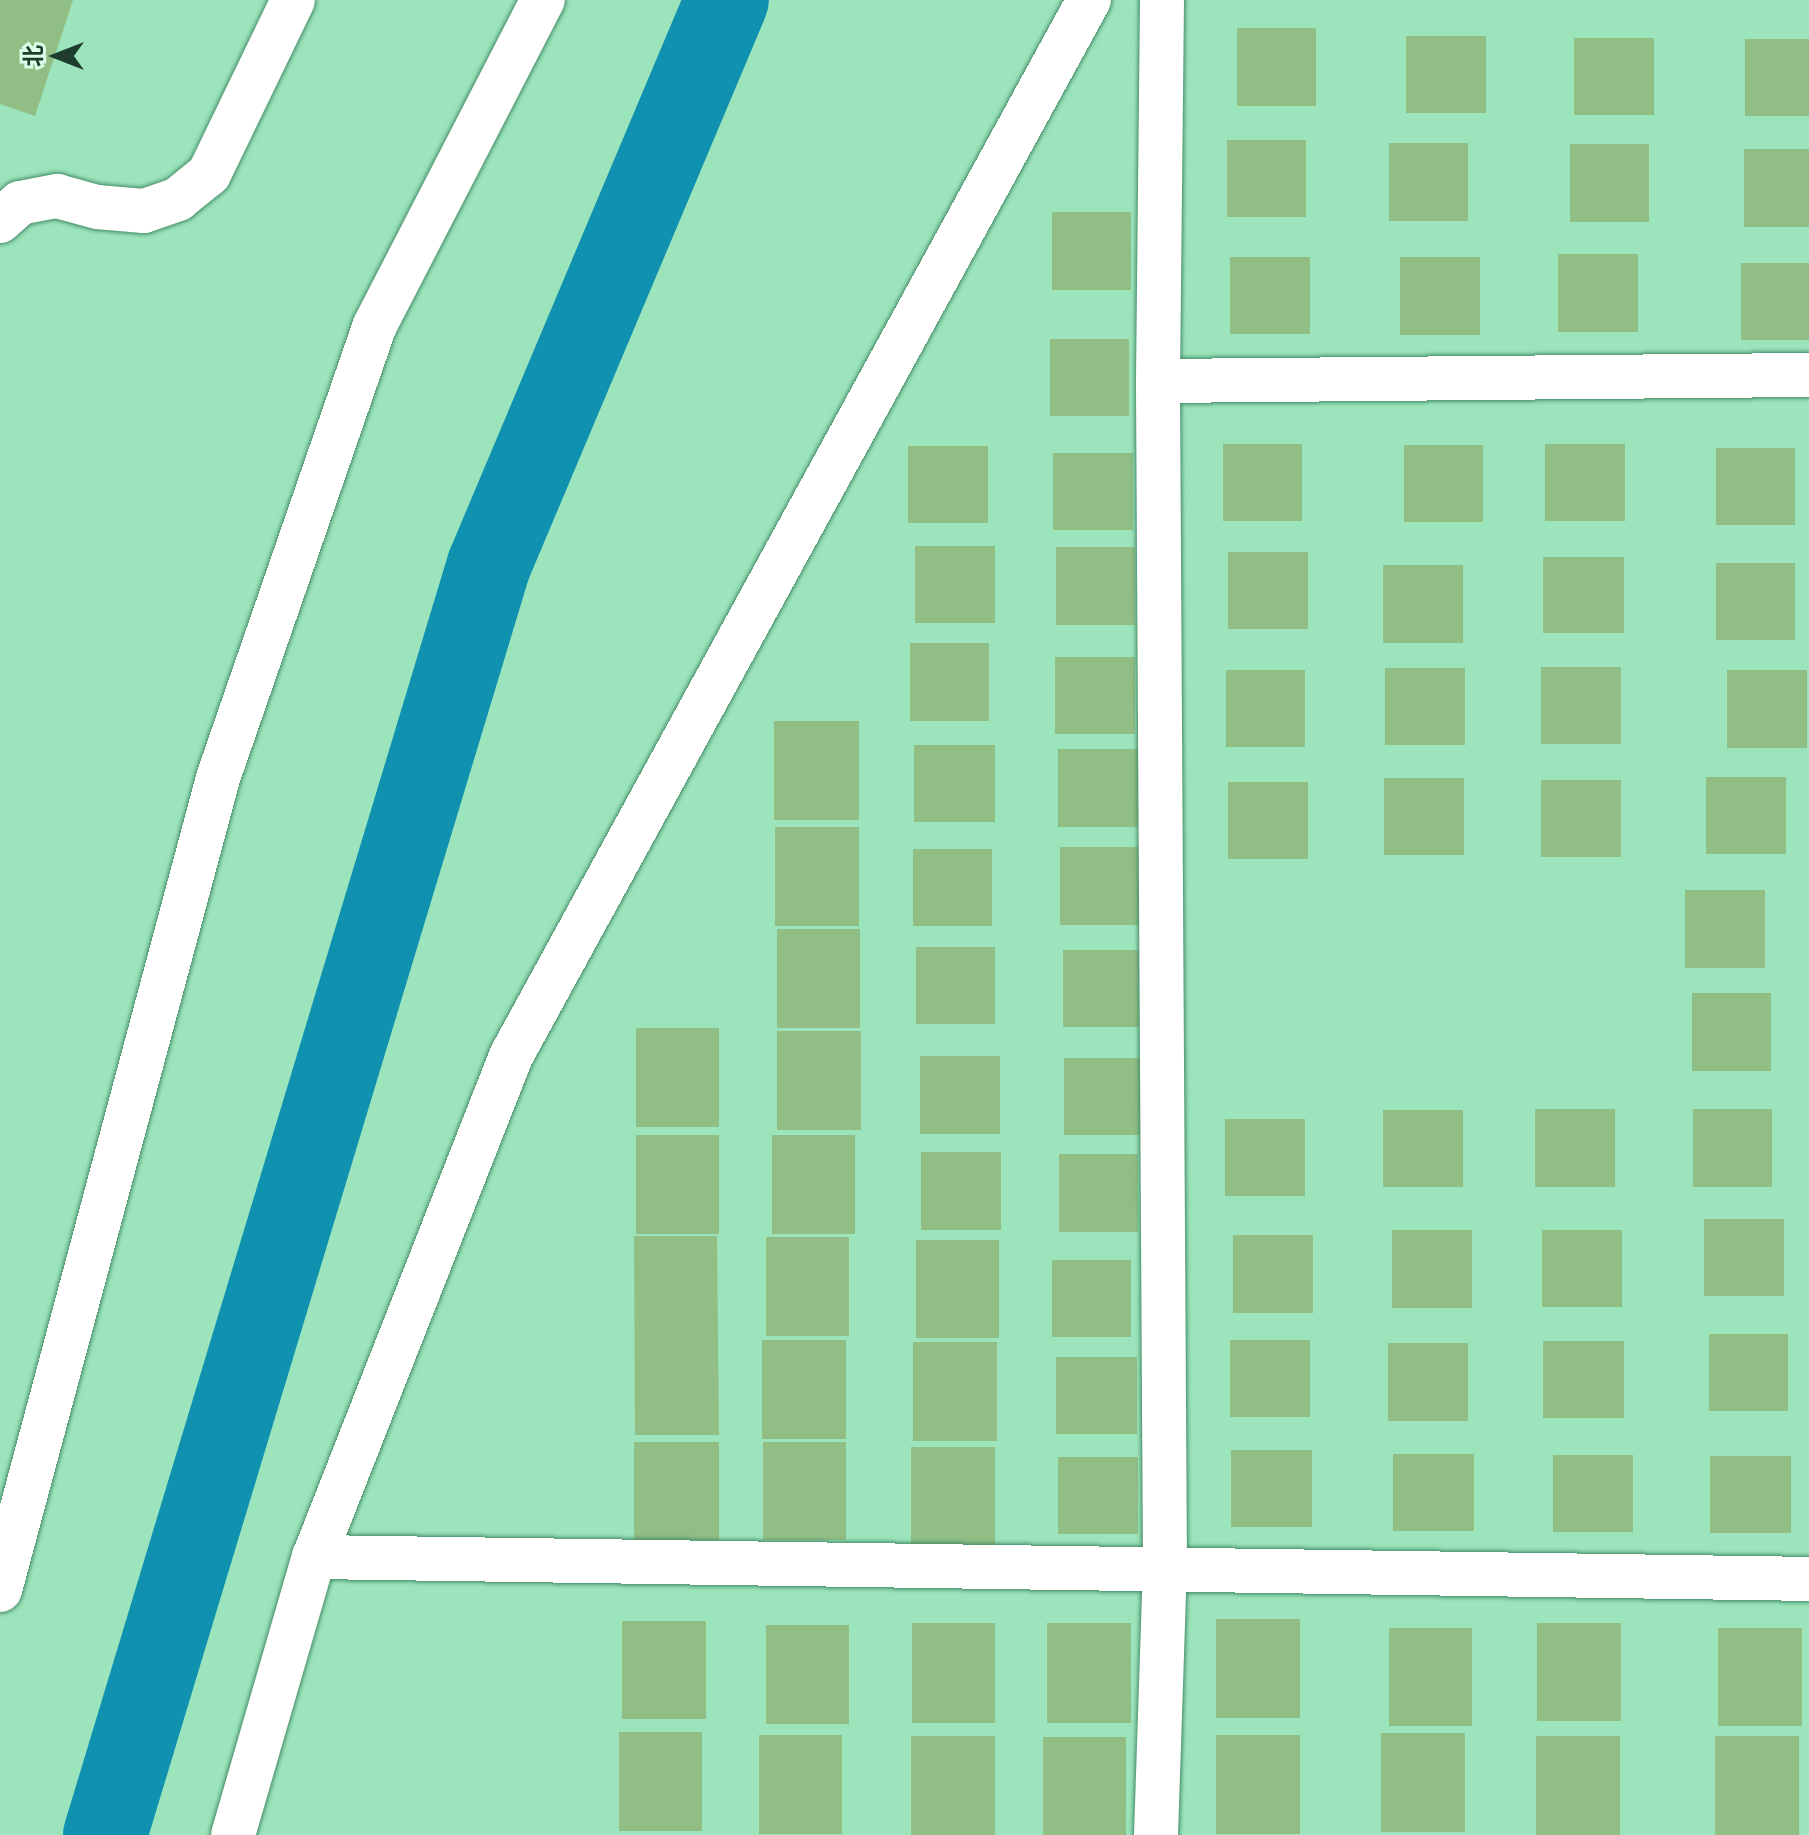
<!DOCTYPE html>
<meta charset="utf-8">
<style>
body{margin:0}
#map{position:relative;width:1809px;height:1835px;overflow:hidden;background:#9ce5bc;font-family:"Noto Serif","Noto Sans SC",serif}
div>[style]{position:absolute}
[style*='--x']{left:calc(var(--x)*1px);top:calc(var(--y)*1px);width:calc(var(--w)*1px);rotate:calc(var(--a)*1deg)}
.river>*{height:84px;margin:-42px;padding:0 42px;transform-origin:42px;border-radius:42px;background:#0f91af}
.building>*{inset:0;background:#91be85}
.roads{filter:drop-shadow(0 0 2px #458c67) drop-shadow(0 0 2px #458c67)}
.minor>*{height:44px;margin:-22px;padding:0 22px;transform-origin:22px;border-radius:22px;background:#fff}
span{translate:-50% -50%;white-space:nowrap;text-align:center;line-height:1.15;-webkit-text-stroke:6px #d9fde7;paint-order:stroke}
.north{position:absolute;left:16px;top:16px;width:80px;height:80px;-webkit-text-stroke:6px #d9fde7;paint-order:stroke;rotate:270deg;font-size:22px;font-weight:700;line-height:32px;text-align:center;color:#1e3d2d}
.north::after{content:'';display:block;margin:auto;width:28px;height:36px;background:#1e3d2d;clip-path:polygon(50% 0,100% 100%,50% 72%,0 100%)}
</style>
<div id="map">
<div class="river">
<i style="--x:105;--y:1835;--w:1327;--a:-73.18"></i>
<i style="--x:489;--y:565;--w:613;--a:-67.16"></i>
</div>
<div class="building">
<i style="clip-path:polygon(0 0,73px 0,35px 116px,0 104px)"></i>
<i style="clip-path:polygon(1237px 28px,1316px 28px,1316px 106px,1237px 106px)"></i>
<i style="clip-path:polygon(1406px 36px,1486px 36px,1486px 113px,1406px 113px)"></i>
<i style="clip-path:polygon(1574px 38px,1654px 38px,1654px 115px,1574px 115px)"></i>
<i style="clip-path:polygon(1745px 39px,1809px 39px,1809px 116px,1745px 116px)"></i>
<i style="clip-path:polygon(1227px 140px,1306px 140px,1306px 217px,1227px 217px)"></i>
<i style="clip-path:polygon(1389px 143px,1468px 143px,1468px 221px,1389px 221px)"></i>
<i style="clip-path:polygon(1570px 144px,1649px 144px,1649px 222px,1570px 222px)"></i>
<i style="clip-path:polygon(1744px 149px,1809px 149px,1809px 227px,1744px 227px)"></i>
<i style="clip-path:polygon(1052px 212px,1131px 212px,1131px 290px,1052px 290px)"></i>
<i style="clip-path:polygon(1558px 254px,1638px 254px,1638px 332px,1558px 332px)"></i>
<i style="clip-path:polygon(1230px 257px,1310px 257px,1310px 334px,1230px 334px)"></i>
<i style="clip-path:polygon(1400px 257px,1480px 257px,1480px 335px,1400px 335px)"></i>
<i style="clip-path:polygon(1741px 263px,1809px 263px,1809px 340px,1741px 340px)"></i>
<i style="clip-path:polygon(1050px 339px,1129px 339px,1129px 416px,1050px 416px)"></i>
<i style="clip-path:polygon(1223px 444px,1302px 444px,1302px 521px,1223px 521px)"></i>
<i style="clip-path:polygon(1545px 444px,1625px 444px,1625px 521px,1545px 521px)"></i>
<i style="clip-path:polygon(1404px 445px,1483px 445px,1483px 522px,1404px 522px)"></i>
<i style="clip-path:polygon(908px 446px,988px 446px,988px 523px,908px 523px)"></i>
<i style="clip-path:polygon(1716px 448px,1795px 448px,1795px 525px,1716px 525px)"></i>
<i style="clip-path:polygon(1053px 453px,1133px 453px,1133px 530px,1053px 530px)"></i>
<i style="clip-path:polygon(915px 546px,995px 546px,995px 623px,915px 623px)"></i>
<i style="clip-path:polygon(1056px 547px,1135px 547px,1135px 625px,1056px 625px)"></i>
<i style="clip-path:polygon(1228px 552px,1308px 552px,1308px 629px,1228px 629px)"></i>
<i style="clip-path:polygon(1543px 557px,1624px 557px,1624px 633px,1543px 633px)"></i>
<i style="clip-path:polygon(1716px 563px,1795px 563px,1795px 640px,1716px 640px)"></i>
<i style="clip-path:polygon(1383px 565px,1463px 565px,1463px 643px,1383px 643px)"></i>
<i style="clip-path:polygon(910px 643px,989px 643px,989px 721px,910px 721px)"></i>
<i style="clip-path:polygon(1055px 657px,1135px 657px,1135px 734px,1055px 734px)"></i>
<i style="clip-path:polygon(1541px 667px,1621px 667px,1621px 744px,1541px 744px)"></i>
<i style="clip-path:polygon(1385px 668px,1465px 668px,1465px 745px,1385px 745px)"></i>
<i style="clip-path:polygon(1226px 670px,1305px 670px,1305px 747px,1226px 747px)"></i>
<i style="clip-path:polygon(1727px 670px,1807px 670px,1807px 748px,1727px 748px)"></i>
<i style="clip-path:polygon(774px 721px,859px 721px,859px 820px,774px 820px)"></i>
<i style="clip-path:polygon(914px 745px,995px 745px,995px 822px,914px 822px)"></i>
<i style="clip-path:polygon(1058px 749px,1138px 749px,1138px 827px,1058px 827px)"></i>
<i style="clip-path:polygon(1706px 777px,1786px 777px,1786px 854px,1706px 854px)"></i>
<i style="clip-path:polygon(1384px 778px,1464px 778px,1464px 855px,1384px 855px)"></i>
<i style="clip-path:polygon(1541px 780px,1621px 780px,1621px 857px,1541px 857px)"></i>
<i style="clip-path:polygon(1228px 782px,1308px 782px,1308px 859px,1228px 859px)"></i>
<i style="clip-path:polygon(775px 827px,859px 827px,859px 926px,775px 926px)"></i>
<i style="clip-path:polygon(1060px 847px,1139px 847px,1139px 925px,1060px 925px)"></i>
<i style="clip-path:polygon(913px 849px,992px 849px,992px 926px,913px 926px)"></i>
<i style="clip-path:polygon(1685px 890px,1765px 890px,1765px 968px,1685px 968px)"></i>
<i style="clip-path:polygon(777px 929px,860px 929px,860px 1028px,777px 1028px)"></i>
<i style="clip-path:polygon(916px 947px,995px 947px,995px 1024px,916px 1024px)"></i>
<i style="clip-path:polygon(1063px 950px,1143px 950px,1143px 1027px,1063px 1027px)"></i>
<i style="clip-path:polygon(1692px 993px,1771px 993px,1771px 1071px,1692px 1071px)"></i>
<i style="clip-path:polygon(636px 1028px,719px 1028px,719px 1127px,636px 1127px)"></i>
<i style="clip-path:polygon(777px 1031px,861px 1031px,861px 1130px,777px 1130px)"></i>
<i style="clip-path:polygon(920px 1056px,1000px 1056px,1000px 1134px,920px 1134px)"></i>
<i style="clip-path:polygon(1064px 1058px,1144px 1058px,1144px 1135px,1064px 1135px)"></i>
<i style="clip-path:polygon(1535px 1109px,1615px 1109px,1615px 1187px,1535px 1187px)"></i>
<i style="clip-path:polygon(1693px 1109px,1772px 1109px,1772px 1187px,1693px 1187px)"></i>
<i style="clip-path:polygon(1383px 1110px,1463px 1110px,1463px 1187px,1383px 1187px)"></i>
<i style="clip-path:polygon(1225px 1119px,1305px 1119px,1305px 1196px,1225px 1196px)"></i>
<i style="clip-path:polygon(636px 1135px,719px 1135px,719px 1234px,636px 1234px)"></i>
<i style="clip-path:polygon(772px 1135px,855px 1135px,855px 1234px,772px 1234px)"></i>
<i style="clip-path:polygon(921px 1152px,1001px 1152px,1001px 1230px,921px 1230px)"></i>
<i style="clip-path:polygon(1059px 1154px,1138px 1154px,1138px 1232px,1059px 1232px)"></i>
<i style="clip-path:polygon(1704px 1219px,1784px 1219px,1784px 1296px,1704px 1296px)"></i>
<i style="clip-path:polygon(1392px 1230px,1472px 1230px,1472px 1308px,1392px 1308px)"></i>
<i style="clip-path:polygon(1542px 1230px,1622px 1230px,1622px 1307px,1542px 1307px)"></i>
<i style="clip-path:polygon(1233px 1235px,1313px 1235px,1313px 1313px,1233px 1313px)"></i>
<i style="clip-path:polygon(634px 1236px,717px 1236px,719px 1435px,635px 1435px)"></i>
<i style="clip-path:polygon(766px 1237px,849px 1237px,849px 1336px,766px 1336px)"></i>
<i style="clip-path:polygon(916px 1240px,999px 1240px,999px 1338px,916px 1338px)"></i>
<i style="clip-path:polygon(1052px 1260px,1131px 1260px,1131px 1337px,1052px 1337px)"></i>
<i style="clip-path:polygon(1709px 1334px,1788px 1334px,1788px 1411px,1709px 1411px)"></i>
<i style="clip-path:polygon(762px 1340px,846px 1340px,846px 1439px,762px 1439px)"></i>
<i style="clip-path:polygon(1230px 1340px,1310px 1340px,1310px 1417px,1230px 1417px)"></i>
<i style="clip-path:polygon(1543px 1341px,1624px 1341px,1624px 1418px,1543px 1418px)"></i>
<i style="clip-path:polygon(913px 1342px,997px 1342px,997px 1441px,913px 1441px)"></i>
<i style="clip-path:polygon(1388px 1343px,1468px 1343px,1468px 1421px,1388px 1421px)"></i>
<i style="clip-path:polygon(1056px 1357px,1137px 1357px,1137px 1434px,1056px 1434px)"></i>
<i style="clip-path:polygon(634px 1442px,719px 1442px,719px 1540px,634px 1540px)"></i>
<i style="clip-path:polygon(763px 1442px,846px 1442px,846px 1540px,763px 1540px)"></i>
<i style="clip-path:polygon(911px 1447px,995px 1447px,995px 1546px,911px 1546px)"></i>
<i style="clip-path:polygon(1231px 1450px,1312px 1450px,1312px 1527px,1231px 1527px)"></i>
<i style="clip-path:polygon(1393px 1454px,1474px 1454px,1474px 1531px,1393px 1531px)"></i>
<i style="clip-path:polygon(1553px 1455px,1633px 1455px,1633px 1532px,1553px 1532px)"></i>
<i style="clip-path:polygon(1710px 1456px,1791px 1456px,1791px 1533px,1710px 1533px)"></i>
<i style="clip-path:polygon(1058px 1457px,1138px 1457px,1138px 1534px,1058px 1534px)"></i>
<i style="clip-path:polygon(1216px 1619px,1300px 1619px,1300px 1718px,1216px 1718px)"></i>
<i style="clip-path:polygon(622px 1621px,706px 1621px,706px 1719px,622px 1719px)"></i>
<i style="clip-path:polygon(912px 1623px,995px 1623px,995px 1723px,912px 1723px)"></i>
<i style="clip-path:polygon(1047px 1623px,1131px 1623px,1131px 1723px,1047px 1723px)"></i>
<i style="clip-path:polygon(1537px 1623px,1621px 1623px,1621px 1721px,1537px 1721px)"></i>
<i style="clip-path:polygon(766px 1625px,849px 1625px,849px 1724px,766px 1724px)"></i>
<i style="clip-path:polygon(1389px 1628px,1472px 1628px,1472px 1726px,1389px 1726px)"></i>
<i style="clip-path:polygon(1718px 1628px,1802px 1628px,1802px 1726px,1718px 1726px)"></i>
<i style="clip-path:polygon(619px 1732px,702px 1732px,702px 1831px,619px 1831px)"></i>
<i style="clip-path:polygon(1381px 1733px,1465px 1733px,1465px 1832px,1381px 1832px)"></i>
<i style="clip-path:polygon(759px 1735px,842px 1735px,842px 1834px,759px 1834px)"></i>
<i style="clip-path:polygon(1216px 1735px,1300px 1735px,1300px 1834px,1216px 1834px)"></i>
<i style="clip-path:polygon(911px 1736px,995px 1736px,995px 1835px,911px 1835px)"></i>
<i style="clip-path:polygon(1536px 1736px,1620px 1736px,1620px 1835px,1536px 1835px)"></i>
<i style="clip-path:polygon(1715px 1736px,1799px 1736px,1799px 1835px,1715px 1835px)"></i>
<i style="clip-path:polygon(1043px 1737px,1126px 1737px,1126px 1835px,1043px 1835px)"></i>
</div>
<div class="roads">
<div class="minor">
<i style="--x:0;--y:221;--w:27;--a:-42"></i>
<i style="--x:20;--y:203;--w:38;--a:-11"></i>
<i style="--x:57;--y:196;--w:41;--a:15.4"></i>
<i style="--x:97;--y:207;--w:47;--a:4.9"></i>
<i style="--x:144;--y:211;--w:36;--a:-19"></i>
<i style="--x:178;--y:199;--w:40;--a:-39"></i>
<i style="--x:209;--y:174;--w:193;--a:-64.2"></i>
<i style="--x:1158;--y:381;--w:651;--a:-0.53"></i>
<i style="--x:314;--y:1557;--w:1495;--a:0.84"></i>
<i style="--x:0;--y:1590;--w:841;--a:-74.97"></i>
<i style="--x:218;--y:778;--w:479;--a:-70.9"></i>
<i style="--x:375;--y:325;--w:366;--a:-62.7"></i>
<i style="--x:233;--y:1835;--w:290;--a:-73.8"></i>
<i style="--x:314;--y:1557;--w:538;--a:-68.53"></i>
<i style="--x:511;--y:1056;--w:1204;--a:-61.31"></i>
<i style="--x:1156;--y:1835;--w:267;--a:-88.1"></i>
<i style="--x:1165;--y:1568;--w:1187;--a:-90.34"></i>
<i style="--x:1158;--y:381;--w:381;--a:-89.4"></i>
</div>
</div>
<div class="north">北</div>
</div>
